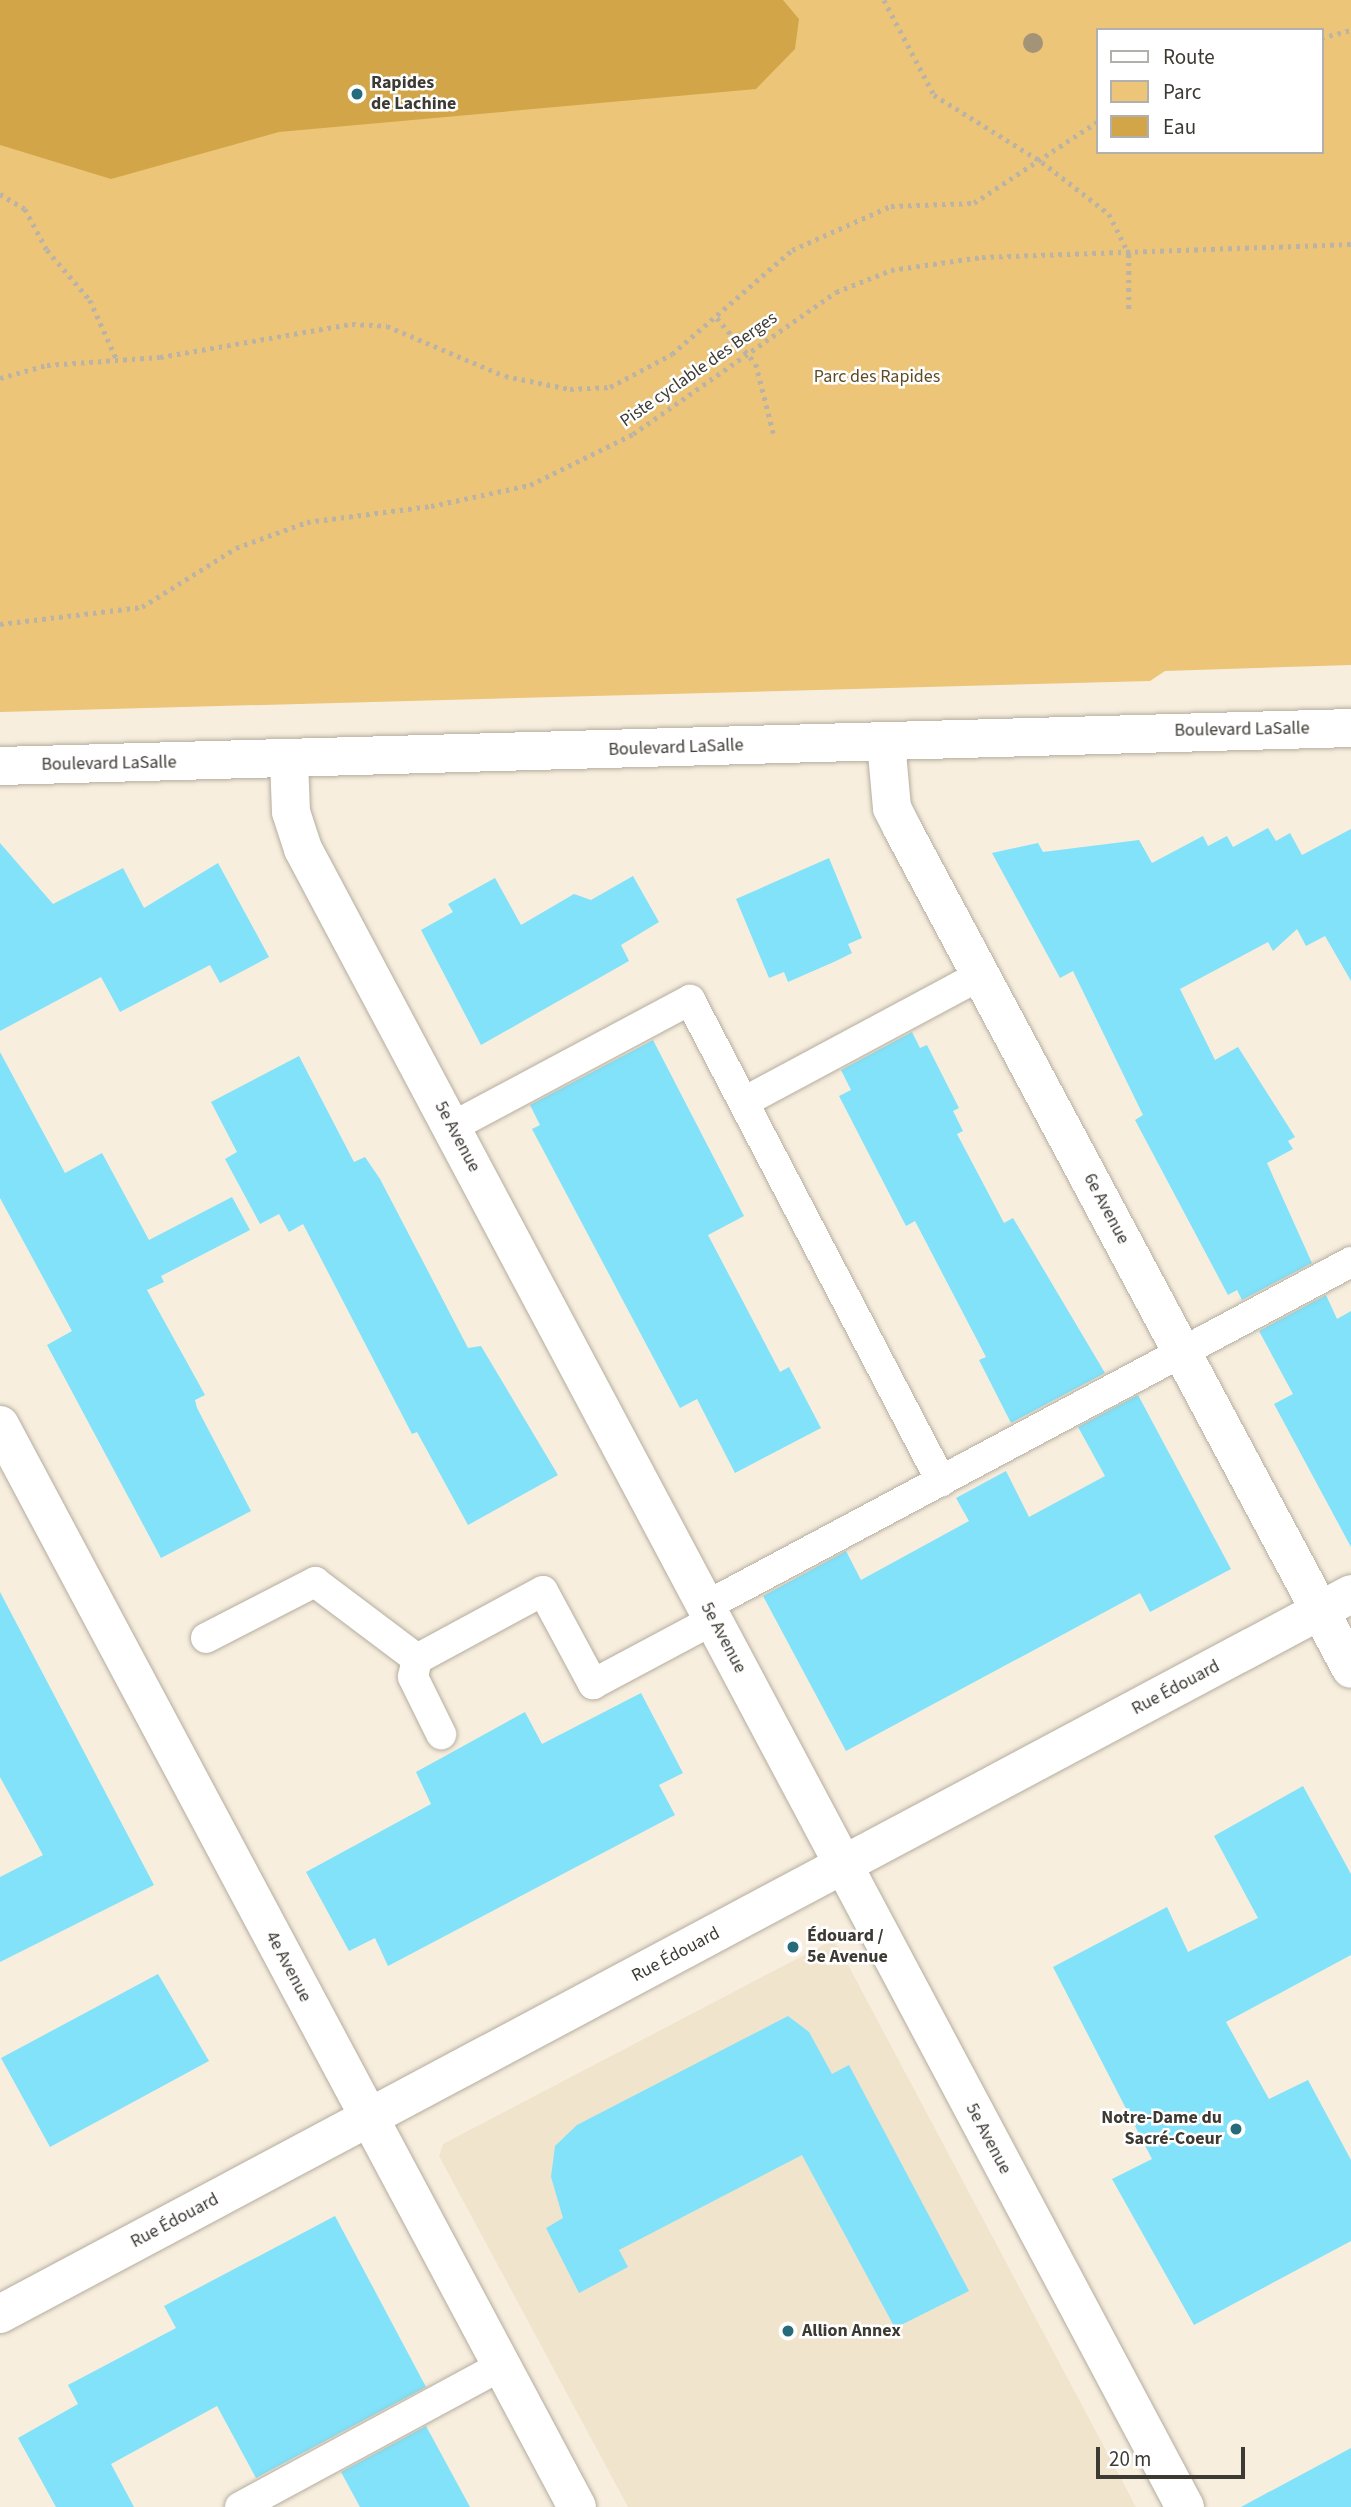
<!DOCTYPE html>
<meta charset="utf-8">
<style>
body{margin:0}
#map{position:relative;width:1351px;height:2507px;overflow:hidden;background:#f7eede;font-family:"Source Sans 3",sans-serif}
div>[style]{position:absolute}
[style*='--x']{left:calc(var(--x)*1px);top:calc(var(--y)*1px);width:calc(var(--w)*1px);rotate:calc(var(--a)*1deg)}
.built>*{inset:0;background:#f0e4cd}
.green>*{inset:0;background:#ecc578}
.water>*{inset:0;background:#d2a648}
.building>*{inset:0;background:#81e2fa}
.path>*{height:4.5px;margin-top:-2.25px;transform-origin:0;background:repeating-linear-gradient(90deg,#bab3a6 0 3.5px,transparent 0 8.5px)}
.roads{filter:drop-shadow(0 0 2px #b5ad9e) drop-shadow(0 0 2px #b5ad9e)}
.lane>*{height:30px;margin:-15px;padding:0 15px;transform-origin:15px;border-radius:15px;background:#fff}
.street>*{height:38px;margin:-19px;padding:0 19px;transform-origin:19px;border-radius:19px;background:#fff}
.secondary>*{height:38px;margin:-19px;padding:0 19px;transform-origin:19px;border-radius:19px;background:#fff}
.trees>*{width:20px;height:20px;margin:-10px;border-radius:50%;background:#a39478}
.dots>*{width:19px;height:19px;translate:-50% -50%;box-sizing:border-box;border:4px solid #fff;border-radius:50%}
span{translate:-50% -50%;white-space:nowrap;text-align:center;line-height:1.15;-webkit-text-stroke:5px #fff;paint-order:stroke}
.poi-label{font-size:18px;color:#3d3a33;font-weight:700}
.left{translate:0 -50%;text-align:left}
.right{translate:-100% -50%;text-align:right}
.street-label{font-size:18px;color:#3d3a33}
.park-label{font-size:18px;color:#5e4b24}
.legend{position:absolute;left:1096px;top:28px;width:228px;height:126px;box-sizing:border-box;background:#fff;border:2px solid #b1b0ad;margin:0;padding:9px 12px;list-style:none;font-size:21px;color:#3d3a33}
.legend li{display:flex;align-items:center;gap:14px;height:35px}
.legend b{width:35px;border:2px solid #b1b0ad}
.scale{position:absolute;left:1096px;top:2447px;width:149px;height:32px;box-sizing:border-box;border:4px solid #3d3a33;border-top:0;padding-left:9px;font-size:21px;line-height:24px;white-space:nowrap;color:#3d3a33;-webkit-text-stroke:5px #fff;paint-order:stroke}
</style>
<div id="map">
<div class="built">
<i style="clip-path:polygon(831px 1941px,838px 1946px,1136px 2507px,628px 2507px,439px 2156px,443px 2144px)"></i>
</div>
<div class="green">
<i style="clip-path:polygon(evenodd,0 0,1351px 0,1351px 665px,1165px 671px,1150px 681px,0 712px,0 0,1097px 30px,1321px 30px,1321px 152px,1097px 152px,1097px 30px)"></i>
</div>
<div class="water">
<i style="clip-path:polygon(0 0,783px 0,799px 19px,795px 49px,756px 89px,279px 132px,111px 179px,0 145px)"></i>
</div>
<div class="building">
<i style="clip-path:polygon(1268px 828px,1276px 841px,1290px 833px,1302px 855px,1351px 829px,1351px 981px,1325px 936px,1306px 946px,1297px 929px,1273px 951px,1268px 942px,1180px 989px,1215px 1060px,1238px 1047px,1295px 1137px,1288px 1141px,1293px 1149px,1267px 1163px,1312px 1263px,1242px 1300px,1237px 1290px,1228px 1295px,1135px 1120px,1143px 1115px,1073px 971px,1060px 978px,992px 853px,1038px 843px,1043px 852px,1139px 840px,1152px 863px,1203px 836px,1208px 846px,1227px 836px,1233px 847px)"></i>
<i style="clip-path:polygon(0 843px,53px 904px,123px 868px,144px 908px,218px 863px,269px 957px,220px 983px,210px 965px,120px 1012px,101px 977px,0 1031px)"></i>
<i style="clip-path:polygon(829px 858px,862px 938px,848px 944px,852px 953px,836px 961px,788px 982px,784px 972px,769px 978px,736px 899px)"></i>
<i style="clip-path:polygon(633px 876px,659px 922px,621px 945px,629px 961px,481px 1045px,421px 930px,453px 912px,448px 904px,495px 878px,521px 925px,574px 894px,591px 900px)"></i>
<i style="clip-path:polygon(912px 1032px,920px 1048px,927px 1045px,959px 1108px,953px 1111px,963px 1131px,957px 1134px,1004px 1223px,1013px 1218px,1105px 1373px,1011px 1423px,979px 1360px,986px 1357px,915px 1221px,906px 1226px,839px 1096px,851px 1090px,841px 1070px)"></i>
<i style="clip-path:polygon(653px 1040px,744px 1216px,708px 1235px,780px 1372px,789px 1367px,821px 1428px,735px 1473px,697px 1399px,680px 1408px,532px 1129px,540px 1125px,530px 1105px)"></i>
<i style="clip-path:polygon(0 1052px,65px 1173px,102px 1153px,149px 1240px,232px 1197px,250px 1230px,161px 1276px,164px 1282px,147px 1290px,205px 1395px,195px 1400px,197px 1408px,251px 1511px,161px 1558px,47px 1345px,72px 1331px,0 1198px)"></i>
<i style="clip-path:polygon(299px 1056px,354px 1162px,365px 1157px,380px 1179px,468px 1348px,481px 1346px,558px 1475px,468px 1525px,417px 1432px,412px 1434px,303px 1224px,289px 1232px,279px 1214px,260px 1224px,225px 1159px,237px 1152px,211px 1102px)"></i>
<i style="clip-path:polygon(1326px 1295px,1337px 1319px,1351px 1311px,1351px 1547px,1274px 1404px,1293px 1394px,1259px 1331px)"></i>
<i style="clip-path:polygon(1138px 1395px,1231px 1569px,1150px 1612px,1140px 1593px,846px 1751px,763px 1596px,846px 1551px,861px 1580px,969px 1521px,956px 1498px,1006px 1471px,1029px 1517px,1105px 1476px,1078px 1427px)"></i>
<i style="clip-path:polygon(0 1592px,154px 1885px,0 1962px,0 1877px,43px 1855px,0 1777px)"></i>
<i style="clip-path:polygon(641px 1693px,683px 1773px,659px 1785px,675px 1815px,388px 1966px,375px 1938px,349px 1951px,306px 1872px,431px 1804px,416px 1772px,525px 1712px,542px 1744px)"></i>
<i style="clip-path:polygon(1303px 1786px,1351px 1874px,1351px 1955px,1226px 2022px,1269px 2099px,1308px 2080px,1351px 2160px,1351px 2241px,1194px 2325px,1112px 2179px,1152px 2159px,1053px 1967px,1167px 1907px,1188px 1952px,1258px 1918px,1214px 1836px)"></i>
<i style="clip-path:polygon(158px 1974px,209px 2061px,50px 2147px,1px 2058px)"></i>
<i style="clip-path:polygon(788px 2016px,809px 2032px,832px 2074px,849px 2065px,969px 2291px,895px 2328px,802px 2155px,619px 2250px,628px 2267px,579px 2293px,546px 2228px,563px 2218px,551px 2177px,555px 2146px,577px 2125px)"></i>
<i style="clip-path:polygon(335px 2216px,426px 2387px,256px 2478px,217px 2406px,111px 2464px,134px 2507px,56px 2507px,18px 2438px,78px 2404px,68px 2385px,176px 2328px,164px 2306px)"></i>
<i style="clip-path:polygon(426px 2426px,470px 2507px,360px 2507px,341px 2472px)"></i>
<i style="clip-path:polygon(1351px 2448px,1351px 2507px,1241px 2507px)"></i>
</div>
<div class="path">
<i style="--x:884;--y:0;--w:107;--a:62.2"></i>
<i style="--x:934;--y:95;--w:127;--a:31.8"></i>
<i style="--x:1042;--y:162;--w:85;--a:37.8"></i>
<i style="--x:1109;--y:214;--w:45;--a:63.4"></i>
<i style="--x:1129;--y:254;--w:57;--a:90"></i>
<i style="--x:1321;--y:38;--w:31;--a:-15"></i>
<i style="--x:0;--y:194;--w:29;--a:31"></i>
<i style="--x:25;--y:209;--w:47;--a:61.8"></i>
<i style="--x:47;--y:250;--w:66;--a:49.3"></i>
<i style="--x:90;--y:300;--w:66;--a:65.8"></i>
<i style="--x:717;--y:318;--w:60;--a:49.7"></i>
<i style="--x:756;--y:364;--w:73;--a:75.8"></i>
<i style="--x:0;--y:378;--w:49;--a:-15.5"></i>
<i style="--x:47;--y:365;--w:113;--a:-4"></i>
<i style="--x:160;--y:357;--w:195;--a:-9.8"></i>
<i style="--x:352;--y:324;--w:35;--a:3"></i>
<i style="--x:387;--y:326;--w:128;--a:23"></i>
<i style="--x:505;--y:376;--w:66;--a:11.3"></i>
<i style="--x:570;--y:389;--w:40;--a:-2.9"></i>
<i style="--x:610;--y:387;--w:70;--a:-28"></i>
<i style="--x:672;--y:354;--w:159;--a:-40.9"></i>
<i style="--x:792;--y:250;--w:108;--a:-24"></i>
<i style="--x:891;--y:206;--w:83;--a:-2.1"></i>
<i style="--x:974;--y:203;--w:147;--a:-33.4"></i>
<i style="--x:0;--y:624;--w:143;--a:-6.8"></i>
<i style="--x:142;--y:607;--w:111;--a:-32.1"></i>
<i style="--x:236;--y:548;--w:76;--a:-20.1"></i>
<i style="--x:307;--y:522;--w:125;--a:-7.4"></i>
<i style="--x:431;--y:506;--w:101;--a:-12"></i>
<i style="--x:530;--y:485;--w:115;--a:-26.3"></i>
<i style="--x:633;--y:434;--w:248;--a:-35"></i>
<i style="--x:836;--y:292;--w:59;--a:-21.8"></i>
<i style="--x:891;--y:270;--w:92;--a:-8.1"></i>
<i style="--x:982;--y:257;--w:369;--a:-2"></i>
</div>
<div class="roads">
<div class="lane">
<i style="--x:744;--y:1102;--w:269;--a:-28.2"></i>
<i style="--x:452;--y:1127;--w:270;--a:-28.1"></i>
<i style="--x:690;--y:1000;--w:543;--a:62.44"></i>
<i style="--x:706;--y:1606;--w:731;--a:-28.07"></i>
<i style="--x:206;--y:1638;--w:123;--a:-27.2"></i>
<i style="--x:315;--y:1582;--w:128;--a:37"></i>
<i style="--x:417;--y:1659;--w:143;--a:-28.4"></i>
<i style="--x:543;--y:1591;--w:106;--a:61.7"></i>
<i style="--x:593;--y:1684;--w:136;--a:-28.1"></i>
<i style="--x:417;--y:1659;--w:18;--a:103"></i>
<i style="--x:413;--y:1677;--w:64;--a:63.8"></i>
<i style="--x:240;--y:2507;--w:297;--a:-28.4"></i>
</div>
<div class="street">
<i style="--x:886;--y:742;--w:66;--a:84.8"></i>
<i style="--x:892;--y:808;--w:22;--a:63"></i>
<i style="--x:902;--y:828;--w:953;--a:61.9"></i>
<i style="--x:289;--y:760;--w:52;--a:87.8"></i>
<i style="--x:291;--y:812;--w:39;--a:72"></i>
<i style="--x:303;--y:849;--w:1878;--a:61.99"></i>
<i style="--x:0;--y:1425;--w:1226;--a:61.93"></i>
<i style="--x:0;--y:2314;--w:1531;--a:-28.05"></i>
</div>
<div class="secondary">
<i style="--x:0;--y:766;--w:1352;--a:-1.61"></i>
</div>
</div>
<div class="trees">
<i style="left:1033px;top:43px"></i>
</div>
<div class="dots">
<i style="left:357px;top:94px;background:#266b7b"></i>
<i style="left:793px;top:1947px;background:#266b7b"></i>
<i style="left:1236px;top:2129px;background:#266b7b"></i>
<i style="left:788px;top:2331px;background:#266b7b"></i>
</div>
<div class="poi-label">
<span class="left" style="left:371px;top:94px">Rapides<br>de Lachine</span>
<span class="left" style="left:807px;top:1947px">Édouard /<br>5e Avenue</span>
<span class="right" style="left:1222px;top:2129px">Notre-Dame du<br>Sacré-Coeur</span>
<span class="left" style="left:802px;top:2331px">Allion Annex</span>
</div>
<div class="street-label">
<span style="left:699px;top:370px;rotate:-35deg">Piste cyclable des Berges</span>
<span style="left:1242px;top:730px;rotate:-1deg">Boulevard LaSalle</span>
<span style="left:676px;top:748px;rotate:-2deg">Boulevard LaSalle</span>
<span style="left:109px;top:764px;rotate:-1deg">Boulevard LaSalle</span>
<span style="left:457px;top:1137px;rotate:62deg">5e Avenue</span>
<span style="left:1106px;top:1209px;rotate:62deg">6e Avenue</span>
<span style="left:723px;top:1638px;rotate:62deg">5e Avenue</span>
<span style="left:1176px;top:1688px;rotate:-28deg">Rue Édouard</span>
<span style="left:676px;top:1955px;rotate:-28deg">Rue Édouard</span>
<span style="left:288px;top:1967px;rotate:62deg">4e Avenue</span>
<span style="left:988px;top:2139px;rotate:62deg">5e Avenue</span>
<span style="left:175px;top:2221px;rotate:-28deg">Rue Édouard</span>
</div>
<div class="park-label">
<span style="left:877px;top:377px">Parc des Rapides</span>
</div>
<ul class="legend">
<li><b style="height:9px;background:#fff"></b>Route</li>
<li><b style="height:19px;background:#ecc578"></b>Parc</li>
<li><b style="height:19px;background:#d2a648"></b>Eau</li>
</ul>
<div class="scale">20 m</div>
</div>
